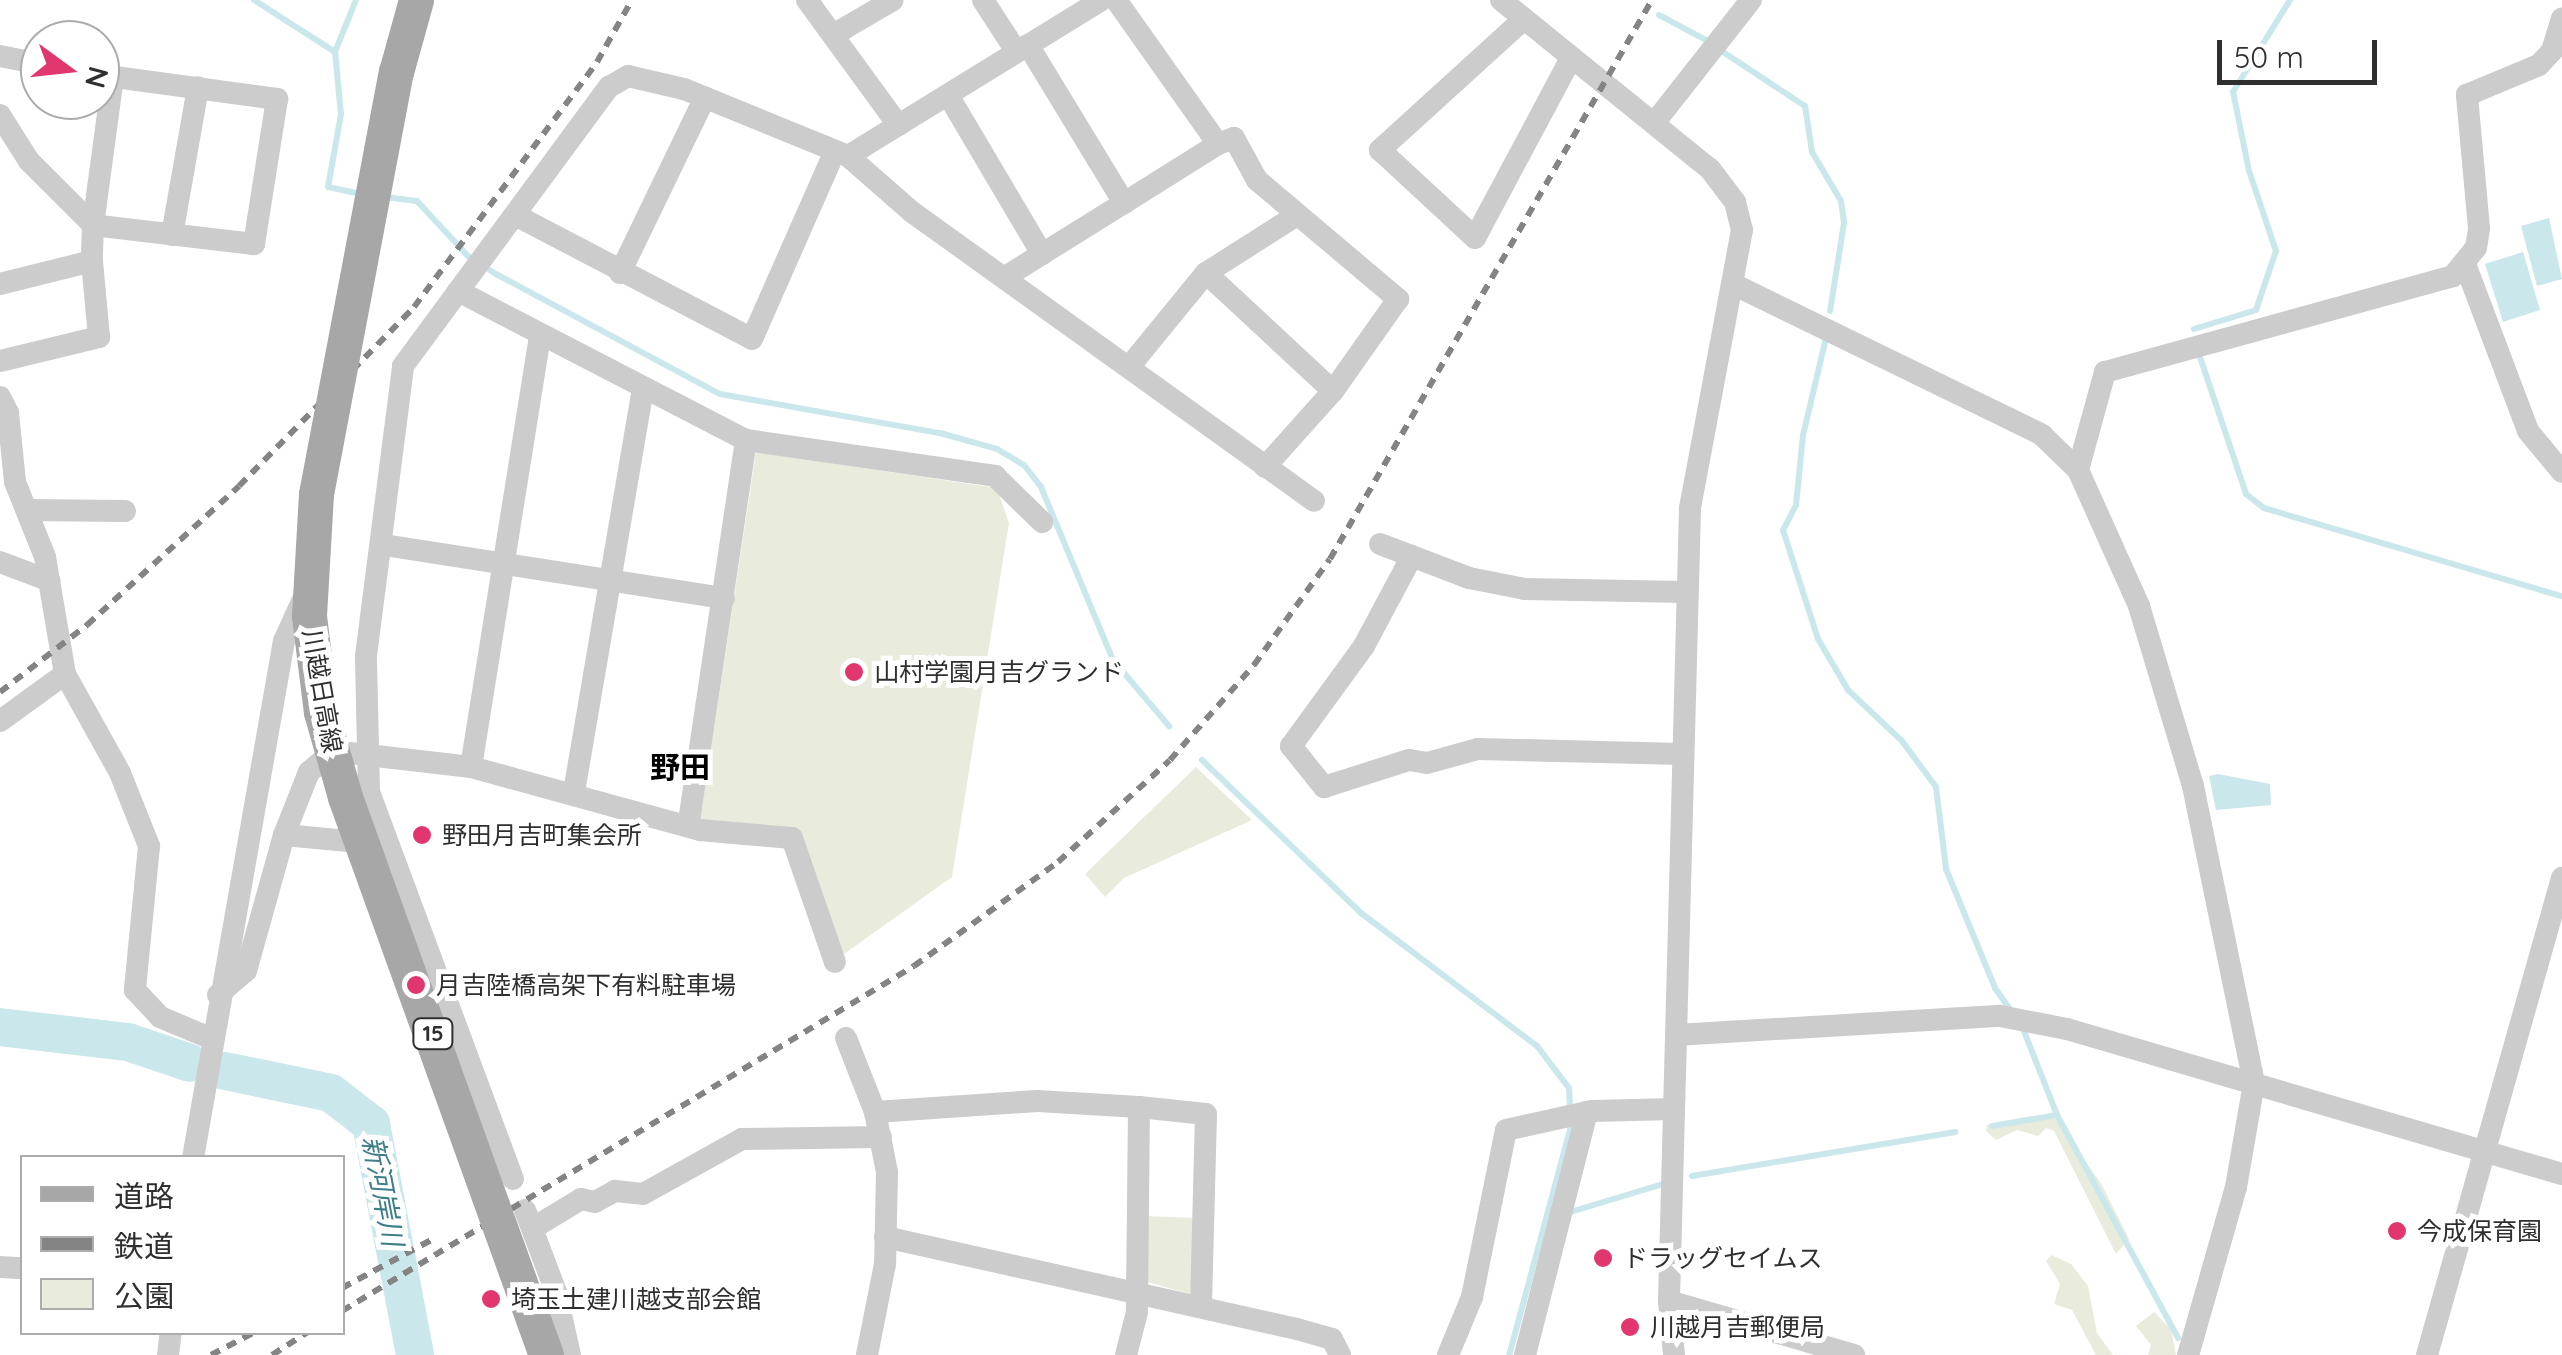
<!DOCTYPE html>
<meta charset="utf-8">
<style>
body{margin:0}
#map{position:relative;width:2562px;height:1355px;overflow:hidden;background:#fff;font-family:Quicksand,"Noto Sans JP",sans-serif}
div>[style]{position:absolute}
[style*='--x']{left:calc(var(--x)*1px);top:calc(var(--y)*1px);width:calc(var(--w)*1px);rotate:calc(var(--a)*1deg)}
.green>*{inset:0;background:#e9ecdd}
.water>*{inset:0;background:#cae7eb}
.stream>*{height:6px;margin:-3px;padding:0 3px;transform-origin:3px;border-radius:3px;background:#cae7eb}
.river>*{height:38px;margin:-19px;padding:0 19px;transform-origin:19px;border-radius:19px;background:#cae7eb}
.street>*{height:22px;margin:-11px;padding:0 11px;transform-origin:11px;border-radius:11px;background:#ccc}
.primary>*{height:35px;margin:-17.5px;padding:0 17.5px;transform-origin:17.5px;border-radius:17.5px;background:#a7a7a7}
.rail>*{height:6px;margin-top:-3px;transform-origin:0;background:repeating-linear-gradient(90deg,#848484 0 10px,transparent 0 18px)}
.primary-bridge>*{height:35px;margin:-17.5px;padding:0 17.5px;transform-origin:17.5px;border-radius:17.5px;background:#a7a7a7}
.dots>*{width:28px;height:28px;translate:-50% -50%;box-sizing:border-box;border:5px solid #fff;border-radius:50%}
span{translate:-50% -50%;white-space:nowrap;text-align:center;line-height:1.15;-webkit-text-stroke:10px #fff;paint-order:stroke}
.shield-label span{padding:2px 8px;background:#fff;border:2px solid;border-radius:8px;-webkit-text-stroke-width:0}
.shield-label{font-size:22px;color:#2f2f2f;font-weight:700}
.poi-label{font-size:25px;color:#2f2f2f}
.left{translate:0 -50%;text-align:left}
.street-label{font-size:25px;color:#2f2f2f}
.water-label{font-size:28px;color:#3d7e89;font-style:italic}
.quarter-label{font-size:30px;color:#000;font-weight:700}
.legend{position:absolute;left:20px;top:1155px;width:325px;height:180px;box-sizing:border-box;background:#fff;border:2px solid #acacac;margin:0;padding:12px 18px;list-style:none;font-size:30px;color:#2f2f2f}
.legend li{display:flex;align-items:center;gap:20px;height:50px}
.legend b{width:50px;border:2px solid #acacac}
.north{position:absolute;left:20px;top:20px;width:100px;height:100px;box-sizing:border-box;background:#fff;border:2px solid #acacac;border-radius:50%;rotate:105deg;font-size:28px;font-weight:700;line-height:40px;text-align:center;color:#2f2f2f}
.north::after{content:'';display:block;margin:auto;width:35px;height:45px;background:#e1366e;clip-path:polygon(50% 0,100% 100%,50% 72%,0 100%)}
.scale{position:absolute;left:2217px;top:40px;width:160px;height:45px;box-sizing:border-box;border:5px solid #2f2f2f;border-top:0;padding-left:12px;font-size:30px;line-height:35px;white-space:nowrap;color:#2f2f2f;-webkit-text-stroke:8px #fff;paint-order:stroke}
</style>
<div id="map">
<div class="green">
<i style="clip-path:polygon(756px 452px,997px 488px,1009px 523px,952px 877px,844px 954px,796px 834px,700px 821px)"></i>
<i style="clip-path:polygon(1196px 767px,1252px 820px,1124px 878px,1105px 897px,1085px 874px)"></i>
<i style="clip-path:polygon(2055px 1118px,2102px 1185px,2129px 1239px,2116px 1254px,2054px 1131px,2046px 1128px,2038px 1136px,2017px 1130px,1996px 1140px,1986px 1131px,1987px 1125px)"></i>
<i style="clip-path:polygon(1146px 1216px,1197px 1218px,1190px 1294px,1147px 1282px)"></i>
<i style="clip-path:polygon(2051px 1255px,2071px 1264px,2088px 1286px,2097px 1333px,2113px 1355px,2096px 1355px,2072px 1310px,2054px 1304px,2060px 1284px,2046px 1261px)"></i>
<i style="clip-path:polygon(2154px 1312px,2171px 1329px,2176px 1355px,2148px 1355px,2151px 1345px,2136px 1326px)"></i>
</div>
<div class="water">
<i style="clip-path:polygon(2549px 218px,2562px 279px,2537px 286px,2521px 226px)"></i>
<i style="clip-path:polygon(2523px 252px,2540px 310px,2503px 322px,2485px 264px)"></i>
<i style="clip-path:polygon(2218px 774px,2270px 784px,2271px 805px,2216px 810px,2209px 776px)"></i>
</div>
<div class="stream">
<i style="--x:254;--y:0;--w:96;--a:32.7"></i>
<i style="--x:356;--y:0;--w:56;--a:112"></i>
<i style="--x:335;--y:52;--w:62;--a:84.5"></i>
<i style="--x:341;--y:114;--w:74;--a:100.1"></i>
<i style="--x:328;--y:187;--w:35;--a:12"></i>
<i style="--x:1659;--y:15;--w:55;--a:28"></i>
<i style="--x:1720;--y:50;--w:102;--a:33.4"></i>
<i style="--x:1805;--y:106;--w:47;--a:81.3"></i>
<i style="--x:1812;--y:152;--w:57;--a:59.4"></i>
<i style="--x:1841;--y:201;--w:22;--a:82"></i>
<i style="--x:1844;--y:223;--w:89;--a:99"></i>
<i style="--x:385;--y:197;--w:32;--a:7"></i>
<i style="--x:417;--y:201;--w:75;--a:47.2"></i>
<i style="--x:468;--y:256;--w:33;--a:33"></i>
<i style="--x:496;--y:274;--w:254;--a:28.2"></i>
<i style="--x:720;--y:394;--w:223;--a:10.1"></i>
<i style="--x:940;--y:433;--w:59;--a:15.7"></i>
<i style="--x:997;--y:449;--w:31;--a:31"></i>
<i style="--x:1024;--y:465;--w:28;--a:52"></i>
<i style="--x:1041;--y:487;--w:187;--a:67.4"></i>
<i style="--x:1113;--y:660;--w:87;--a:49.7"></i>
<i style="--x:2194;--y:329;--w:65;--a:-17"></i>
<i style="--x:2256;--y:310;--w:62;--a:-71.3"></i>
<i style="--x:2276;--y:251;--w:84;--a:-108.6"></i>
<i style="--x:2249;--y:171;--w:81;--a:-101.4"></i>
<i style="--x:2233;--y:92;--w:108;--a:-58.2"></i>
<i style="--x:1826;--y:338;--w:100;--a:103.3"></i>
<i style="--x:1803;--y:435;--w:70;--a:95.7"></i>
<i style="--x:1796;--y:505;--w:28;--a:117"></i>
<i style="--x:1783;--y:530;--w:114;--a:72.2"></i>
<i style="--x:1818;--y:639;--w:59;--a:59.5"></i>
<i style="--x:1848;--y:690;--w:74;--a:43.4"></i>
<i style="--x:1902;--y:741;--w:57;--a:53.5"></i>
<i style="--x:1936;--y:787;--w:83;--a:83"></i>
<i style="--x:1946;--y:869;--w:129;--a:67.6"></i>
<i style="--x:1995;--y:988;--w:29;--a:55"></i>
<i style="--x:2200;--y:357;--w:145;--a:71.4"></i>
<i style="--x:2246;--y:494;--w:23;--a:38"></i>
<i style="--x:2264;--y:508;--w:311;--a:16.5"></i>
<i style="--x:1202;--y:760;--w:221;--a:43.9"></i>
<i style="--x:1361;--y:913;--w:221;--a:37.1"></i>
<i style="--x:1537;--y:1046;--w:53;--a:52.7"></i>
<i style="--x:1569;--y:1088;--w:38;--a:87"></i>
<i style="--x:1571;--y:1126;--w:237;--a:105.1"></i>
<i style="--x:2022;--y:1026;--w:96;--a:68.5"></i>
<i style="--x:2057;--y:1115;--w:254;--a:61.5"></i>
<i style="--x:1992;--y:1126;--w:66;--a:-9.6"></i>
<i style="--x:1692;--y:1176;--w:267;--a:-9.5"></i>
<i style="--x:1567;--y:1213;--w:100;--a:-16.8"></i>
</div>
<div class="river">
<i style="--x:0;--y:1027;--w:129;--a:6.7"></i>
<i style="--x:128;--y:1042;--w:65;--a:18.7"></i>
<i style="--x:225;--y:1071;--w:108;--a:11.7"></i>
<i style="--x:331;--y:1093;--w:51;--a:37.8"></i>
<i style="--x:371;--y:1124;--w:235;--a:79.2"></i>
</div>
<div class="street">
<i style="--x:807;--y:0;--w:155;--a:53.9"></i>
<i style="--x:983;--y:0;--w:61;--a:57.1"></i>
<i style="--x:1116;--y:0;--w:176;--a:54.7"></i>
<i style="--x:1218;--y:144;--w:17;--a:-21"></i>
<i style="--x:1234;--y:138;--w:48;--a:61.3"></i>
<i style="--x:1257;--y:180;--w:185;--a:40.2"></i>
<i style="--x:1398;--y:299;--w:113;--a:125.2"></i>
<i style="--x:1333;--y:391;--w:102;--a:131.8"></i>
<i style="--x:1501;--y:0;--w:269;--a:39"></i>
<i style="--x:1710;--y:169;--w:41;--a:52.9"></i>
<i style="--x:1735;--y:202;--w:29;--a:76"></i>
<i style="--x:1742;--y:230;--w:284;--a:100.6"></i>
<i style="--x:1690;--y:509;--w:792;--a:91.52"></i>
<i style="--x:1669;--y:1301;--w:54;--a:84.7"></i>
<i style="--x:1524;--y:19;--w:195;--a:137.7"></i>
<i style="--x:1380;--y:150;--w:129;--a:42.8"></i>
<i style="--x:1475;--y:238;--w:204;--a:-61.9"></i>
<i style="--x:833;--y:35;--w:69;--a:-30.3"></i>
<i style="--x:1028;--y:45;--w:185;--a:58.7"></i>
<i style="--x:1124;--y:203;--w:111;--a:-32.1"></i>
<i style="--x:0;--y:56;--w:41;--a:11.3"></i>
<i style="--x:100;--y:75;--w:179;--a:7.7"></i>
<i style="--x:277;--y:99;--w:147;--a:99"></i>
<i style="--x:254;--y:244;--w:162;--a:-173.3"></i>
<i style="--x:93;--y:225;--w:149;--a:-82.3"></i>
<i style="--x:948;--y:95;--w:185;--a:59.4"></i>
<i style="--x:1042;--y:254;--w:41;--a:147.8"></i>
<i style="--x:0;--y:115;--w:54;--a:57.8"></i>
<i style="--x:29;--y:161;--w:91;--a:45"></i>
<i style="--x:93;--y:225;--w:36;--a:92"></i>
<i style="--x:92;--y:261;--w:95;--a:166"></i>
<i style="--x:1655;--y:122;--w:155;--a:-51.8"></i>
<i style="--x:848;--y:156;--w:85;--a:41.2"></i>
<i style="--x:912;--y:212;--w:495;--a:35.7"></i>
<i style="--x:517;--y:216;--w:265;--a:27.6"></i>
<i style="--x:752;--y:339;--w:201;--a:-66.2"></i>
<i style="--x:172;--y:235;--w:150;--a:-80"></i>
<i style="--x:1042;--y:254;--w:97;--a:-31.9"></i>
<i style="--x:2465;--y:264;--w:178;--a:69.3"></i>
<i style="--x:2528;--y:431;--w:53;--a:50.3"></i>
<i style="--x:620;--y:273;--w:195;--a:-64.2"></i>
<i style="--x:1206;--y:273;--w:173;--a:42.9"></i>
<i style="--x:1735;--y:285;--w:342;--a:26"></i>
<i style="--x:2042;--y:435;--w:50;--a:44.2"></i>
<i style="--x:2078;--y:470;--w:149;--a:65.8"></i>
<i style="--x:2139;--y:606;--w:188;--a:73.3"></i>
<i style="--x:2193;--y:786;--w:303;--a:78.4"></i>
<i style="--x:2254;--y:1083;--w:106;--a:99.8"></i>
<i style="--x:2236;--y:1187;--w:175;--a:105.9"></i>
<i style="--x:458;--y:291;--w:324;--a:27.4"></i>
<i style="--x:746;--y:440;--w:391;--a:98.5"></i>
<i style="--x:0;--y:361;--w:102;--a:-13.6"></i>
<i style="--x:99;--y:337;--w:76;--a:-95.3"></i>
<i style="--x:1129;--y:367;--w:122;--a:-50.7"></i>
<i style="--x:1206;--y:273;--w:108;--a:-32.5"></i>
<i style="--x:0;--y:397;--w:18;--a:63"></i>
<i style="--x:8;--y:413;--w:69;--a:84.2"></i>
<i style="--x:15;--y:482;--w:81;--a:68.2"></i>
<i style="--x:45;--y:557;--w:119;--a:80.3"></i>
<i style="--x:65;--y:674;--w:113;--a:60.9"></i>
<i style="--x:120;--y:773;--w:79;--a:68.3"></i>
<i style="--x:149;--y:846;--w:145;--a:95.6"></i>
<i style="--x:135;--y:990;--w:37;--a:47"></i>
<i style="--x:160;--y:1017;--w:54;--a:22.8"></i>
<i style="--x:746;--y:440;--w:252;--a:8.2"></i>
<i style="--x:995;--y:476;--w:66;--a:44.4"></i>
<i style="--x:2078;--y:470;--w:102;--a:-74.6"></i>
<i style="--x:2105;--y:372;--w:361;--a:-15.4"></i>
<i style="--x:2453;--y:276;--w:36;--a:-51"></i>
<i style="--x:2476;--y:248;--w:20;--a:-81"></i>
<i style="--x:2479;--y:228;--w:134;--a:-95.2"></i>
<i style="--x:2467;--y:95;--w:78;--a:-22.6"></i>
<i style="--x:2539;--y:65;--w:19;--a:-47"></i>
<i style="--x:2552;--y:51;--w:34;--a:-73"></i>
<i style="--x:27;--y:510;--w:98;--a:0.6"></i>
<i style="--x:1380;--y:544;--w:95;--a:20.9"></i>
<i style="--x:1469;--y:578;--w:57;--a:11.1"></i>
<i style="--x:1525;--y:589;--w:160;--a:1.1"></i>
<i style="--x:384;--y:545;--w:344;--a:8.9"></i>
<i style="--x:1412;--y:556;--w:102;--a:118.1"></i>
<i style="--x:1364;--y:646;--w:124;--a:126.1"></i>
<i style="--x:1291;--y:746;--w:53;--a:51.2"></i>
<i style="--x:1324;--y:787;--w:89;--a:-17.6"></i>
<i style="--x:1409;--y:760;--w:18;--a:9"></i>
<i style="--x:1427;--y:763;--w:53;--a:-15.4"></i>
<i style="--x:1478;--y:749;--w:203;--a:1.4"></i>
<i style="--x:0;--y:562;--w:53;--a:20.8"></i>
<i style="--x:0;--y:721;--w:80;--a:-35.9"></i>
<i style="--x:471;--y:767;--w:438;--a:-80.9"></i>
<i style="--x:574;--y:792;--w:410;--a:-80.3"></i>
<i style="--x:284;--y:835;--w:86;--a:5.3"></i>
<i style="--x:218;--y:995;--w:37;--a:-41"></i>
<i style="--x:246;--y:971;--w:141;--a:-74.4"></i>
<i style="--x:284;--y:835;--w:68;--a:-68.4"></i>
<i style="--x:309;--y:772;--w:26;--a:-40"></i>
<i style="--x:329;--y:755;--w:21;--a:-5"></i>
<i style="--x:350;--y:753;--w:122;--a:6.6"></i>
<i style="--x:471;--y:767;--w:238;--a:15.4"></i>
<i style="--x:700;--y:830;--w:92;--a:5"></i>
<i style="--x:792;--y:838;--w:131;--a:70.9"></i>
<i style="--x:1676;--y:1035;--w:325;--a:-3.4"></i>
<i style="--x:2000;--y:1016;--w:68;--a:11"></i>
<i style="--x:2067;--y:1029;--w:516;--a:16.33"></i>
<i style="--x:846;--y:1038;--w:79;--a:68.6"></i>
<i style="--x:875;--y:1112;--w:61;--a:78.7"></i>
<i style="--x:887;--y:1172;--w:92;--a:91.2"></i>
<i style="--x:885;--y:1264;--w:93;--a:101.2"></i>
<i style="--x:1139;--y:1107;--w:67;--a:6"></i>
<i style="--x:1206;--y:1114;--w:191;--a:91.5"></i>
<i style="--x:875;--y:1112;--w:163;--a:-3.9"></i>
<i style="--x:1038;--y:1101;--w:101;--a:3.4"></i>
<i style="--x:1139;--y:1107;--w:205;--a:90.6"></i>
<i style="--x:1137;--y:1312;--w:44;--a:104.3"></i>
<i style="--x:193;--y:1158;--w:525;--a:-80.02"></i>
<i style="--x:284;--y:641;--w:51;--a:-65.5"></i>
<i style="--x:513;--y:1179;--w:413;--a:-110.4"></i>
<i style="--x:369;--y:792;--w:136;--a:-91.3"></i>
<i style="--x:366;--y:656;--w:292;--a:-82.7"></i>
<i style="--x:403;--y:366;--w:347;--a:-53.6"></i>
<i style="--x:609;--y:87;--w:22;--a:-30"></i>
<i style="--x:628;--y:76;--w:57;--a:13.1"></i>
<i style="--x:684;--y:89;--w:177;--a:22.2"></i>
<i style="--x:848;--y:156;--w:298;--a:-31.6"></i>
<i style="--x:525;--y:1210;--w:88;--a:69.3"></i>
<i style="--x:556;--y:1292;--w:65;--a:77.5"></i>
<i style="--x:533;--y:1228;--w:56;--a:-31.1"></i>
<i style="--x:581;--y:1199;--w:14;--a:12"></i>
<i style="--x:595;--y:1202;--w:23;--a:-29"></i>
<i style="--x:615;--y:1191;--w:28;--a:6"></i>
<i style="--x:643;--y:1194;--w:113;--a:-29.1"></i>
<i style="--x:742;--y:1139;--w:139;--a:-0.8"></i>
<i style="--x:885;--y:1237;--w:422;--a:12.6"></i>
<i style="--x:1297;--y:1329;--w:36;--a:16"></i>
<i style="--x:1332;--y:1339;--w:18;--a:63"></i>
<i style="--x:0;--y:1267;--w:22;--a:3"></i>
<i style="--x:1669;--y:1301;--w:193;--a:16.3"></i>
<i style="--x:168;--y:1355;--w:23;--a:-83"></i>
<i style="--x:1448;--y:1355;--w:63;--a:-67.5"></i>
<i style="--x:1472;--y:1297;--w:170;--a:-78.5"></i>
<i style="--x:1506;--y:1130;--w:88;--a:-12.5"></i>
<i style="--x:1592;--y:1111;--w:82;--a:-1.4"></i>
<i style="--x:1525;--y:1355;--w:251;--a:-75.7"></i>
<i style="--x:2427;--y:1355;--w:496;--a:-74.2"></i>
</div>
<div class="primary">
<i style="--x:396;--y:72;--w:75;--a:-74.5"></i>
<i style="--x:316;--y:494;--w:122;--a:93.3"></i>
<i style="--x:309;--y:616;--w:97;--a:82.9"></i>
</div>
<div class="rail">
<i style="--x:0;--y:692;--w:110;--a:-37.6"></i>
<i style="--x:87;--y:625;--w:206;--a:-42.4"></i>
<i style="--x:239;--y:486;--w:250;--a:-45.6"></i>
<i style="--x:414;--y:307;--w:306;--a:-53.2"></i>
<i style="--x:597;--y:62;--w:71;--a:-60.6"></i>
<i style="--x:342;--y:1288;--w:106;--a:-28.3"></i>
<i style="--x:342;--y:1311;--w:668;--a:-31.1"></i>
<i style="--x:914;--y:966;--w:178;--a:-35.8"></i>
<i style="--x:1058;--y:862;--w:151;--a:-42.3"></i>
<i style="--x:1170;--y:760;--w:127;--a:-48.5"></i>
<i style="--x:1254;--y:665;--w:130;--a:-54.4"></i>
<i style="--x:1330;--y:559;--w:645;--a:-60.06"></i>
<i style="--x:211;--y:1355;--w:50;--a:-27.6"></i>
<i style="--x:272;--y:1355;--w:43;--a:-32.6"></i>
</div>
<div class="primary-bridge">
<i style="--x:316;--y:494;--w:430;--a:-79.3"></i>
<i style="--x:321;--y:712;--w:88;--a:74.2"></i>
<i style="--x:345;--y:797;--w:593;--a:70.19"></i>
</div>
<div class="dots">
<i style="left:854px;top:672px;background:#e1366e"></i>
<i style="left:422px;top:835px;background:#e1366e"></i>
<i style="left:416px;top:985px;background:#e1366e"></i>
<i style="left:2397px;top:1231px;background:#e1366e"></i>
<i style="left:1603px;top:1258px;background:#e1366e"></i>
<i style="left:491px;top:1299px;background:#e1366e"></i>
<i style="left:1630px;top:1327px;background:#e1366e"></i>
</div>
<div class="shield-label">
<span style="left:433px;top:1034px">15</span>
</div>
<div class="poi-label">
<span class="left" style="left:874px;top:672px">山村学園月吉グランド</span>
<span class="left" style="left:442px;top:835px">野田月吉町集会所</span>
<span class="left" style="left:436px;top:985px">月吉陸橋高架下有料駐車場</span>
<span class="left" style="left:2417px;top:1231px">今成保育園</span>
<span class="left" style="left:1623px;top:1258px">ドラッグセイムス</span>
<span class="left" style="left:511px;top:1299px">埼玉土建川越支部会館</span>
<span class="left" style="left:1650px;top:1327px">川越月吉郵便局</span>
</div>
<div class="street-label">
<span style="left:322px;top:691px;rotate:80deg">川越日高線</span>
</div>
<div class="water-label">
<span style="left:383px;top:1191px;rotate:79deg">新河岸川</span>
</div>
<div class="quarter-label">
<span style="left:680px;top:767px">野田</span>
</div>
<ul class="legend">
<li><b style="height:12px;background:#a7a7a7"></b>道路</li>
<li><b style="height:12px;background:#848484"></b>鉄道</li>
<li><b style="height:28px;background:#e9ecdd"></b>公園</li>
</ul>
<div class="north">N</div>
<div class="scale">50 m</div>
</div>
